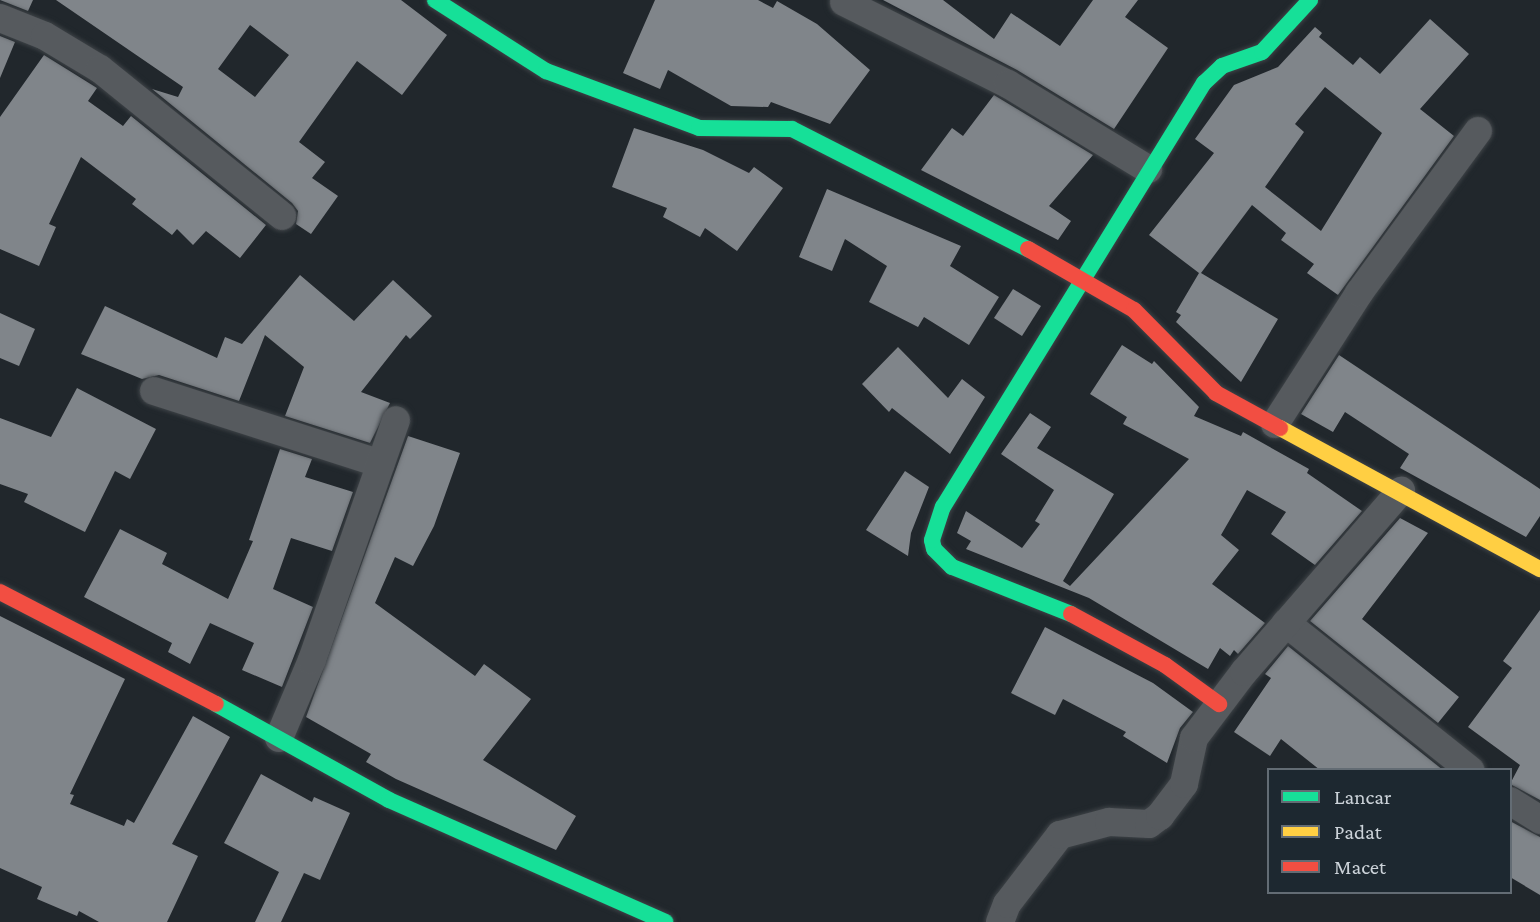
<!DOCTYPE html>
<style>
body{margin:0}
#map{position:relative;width:1540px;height:922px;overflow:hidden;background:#21272c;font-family:"Crimson Pro",serif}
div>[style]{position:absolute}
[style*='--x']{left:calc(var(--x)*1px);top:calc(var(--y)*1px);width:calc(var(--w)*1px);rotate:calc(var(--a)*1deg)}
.building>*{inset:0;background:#80858a}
.roads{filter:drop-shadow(0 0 2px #3e4347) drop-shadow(0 0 2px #3e4347)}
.street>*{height:28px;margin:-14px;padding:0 14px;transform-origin:14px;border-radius:14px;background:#565a5e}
.fast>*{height:16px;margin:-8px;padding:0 8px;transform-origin:8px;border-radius:8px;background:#16e098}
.slow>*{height:16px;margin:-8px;padding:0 8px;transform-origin:8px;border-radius:8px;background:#ffcf43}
.jam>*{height:16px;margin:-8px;padding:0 8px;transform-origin:8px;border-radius:8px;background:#f24e42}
span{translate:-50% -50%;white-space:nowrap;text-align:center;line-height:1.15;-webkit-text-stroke:7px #1d2830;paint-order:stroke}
.legend{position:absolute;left:1267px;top:768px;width:245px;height:126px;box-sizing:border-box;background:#1d2830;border:2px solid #636c74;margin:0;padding:9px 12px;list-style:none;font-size:21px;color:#ccd3d9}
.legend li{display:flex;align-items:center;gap:14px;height:35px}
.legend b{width:35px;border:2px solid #636c74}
</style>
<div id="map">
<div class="building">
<i style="clip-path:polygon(0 0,33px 0,28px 11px)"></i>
<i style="clip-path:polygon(evenodd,56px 0,401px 0,447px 35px,402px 95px,357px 61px,299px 142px,325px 162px,312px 178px,338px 196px,311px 234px,296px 224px,298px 211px,292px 203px,152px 89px,178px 97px,183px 87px,56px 0,250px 25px,289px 55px,255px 97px,218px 69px,250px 25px)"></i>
<i style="clip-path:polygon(655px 0,758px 0,773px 8px,777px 1px,817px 24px,870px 70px,830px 124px,771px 102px,768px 107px,731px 106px,668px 70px,660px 89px,623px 73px)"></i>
<i style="clip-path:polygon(883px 0,943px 0,994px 39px,1011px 13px,1060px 46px,1093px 0,1138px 0,1125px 17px,1168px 48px,1114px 129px,1017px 70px)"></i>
<i style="clip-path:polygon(evenodd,1430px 19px,1469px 54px,1420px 109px,1454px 136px,1338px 295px,1307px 273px,1314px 264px,1281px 240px,1286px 233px,1252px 205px,1201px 273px,1278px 319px,1241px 382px,1176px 322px,1181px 315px,1176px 312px,1199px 273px,1149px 235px,1214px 153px,1195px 139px,1234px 85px,1278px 67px,1315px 27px,1322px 33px,1319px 37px,1353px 65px,1360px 57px,1380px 74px,1430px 19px,1325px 87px,1382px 133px,1321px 231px,1265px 187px,1304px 132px,1295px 124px,1325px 87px)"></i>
<i style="clip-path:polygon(0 36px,15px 42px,0 78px)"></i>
<i style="clip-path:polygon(44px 55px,97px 88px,88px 101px,123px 126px,131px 116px,266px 225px,240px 258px,206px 231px,193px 245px,177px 229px,172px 235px,132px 204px,136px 199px,81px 157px,49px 224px,56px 227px,39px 266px,0 249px,0 117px)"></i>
<i style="clip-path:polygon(994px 95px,1093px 155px,1049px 206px,1071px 221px,1058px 240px,921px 170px,952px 128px,963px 136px)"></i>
<i style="clip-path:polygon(634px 128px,703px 150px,749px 173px,754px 167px,783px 188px,737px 251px,705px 228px,700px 237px,663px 217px,667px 208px,612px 187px)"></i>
<i style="clip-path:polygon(827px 189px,961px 246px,950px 266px,999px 297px,969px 345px,924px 317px,918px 327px,869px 302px,887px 266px,845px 239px,832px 271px,799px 257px)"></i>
<i style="clip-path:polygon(300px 275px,354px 321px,393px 280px,432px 316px,410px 339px,406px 335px,361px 392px,390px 403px,370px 443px,285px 416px,304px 367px,265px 335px,239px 401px,159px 375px,142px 379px,81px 354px,105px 306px,217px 358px,225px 337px,242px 344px)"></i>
<i style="clip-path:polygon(1013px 289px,1041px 306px,1022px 336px,994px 318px)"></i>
<i style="clip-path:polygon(0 313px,35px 329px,19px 366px,0 358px)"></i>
<i style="clip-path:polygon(1122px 345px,1152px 364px,1154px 361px,1199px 407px,1194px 416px,1241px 436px,1243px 432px,1309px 469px,1307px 473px,1362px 511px,1315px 565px,1271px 534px,1286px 512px,1247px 490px,1221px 535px,1239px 550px,1212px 584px,1265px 623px,1238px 654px,1234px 650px,1230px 656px,1220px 648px,1208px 669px,1089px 598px,966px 549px,971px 541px,957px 533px,966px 511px,1022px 548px,1040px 524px,1035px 521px,1054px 490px,1001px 454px,1030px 413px,1051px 427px,1037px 448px,1114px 494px,1063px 581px,1070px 586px,1189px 459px,1123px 424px,1127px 417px,1090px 394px)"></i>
<i style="clip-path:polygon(898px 347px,948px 398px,962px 379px,985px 397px,950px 454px,892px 408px,889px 412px,862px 384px)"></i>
<i style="clip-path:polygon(1339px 355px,1540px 489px,1540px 516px,1526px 537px,1400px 468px,1409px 454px,1345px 412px,1333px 432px,1301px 414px)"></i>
<i style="clip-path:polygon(77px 388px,156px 429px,130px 479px,115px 471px,85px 532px,24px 502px,28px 494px,0 484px,0 418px,51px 437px)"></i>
<i style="clip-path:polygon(408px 436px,460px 453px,434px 526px,413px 566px,395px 557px,375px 603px,475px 676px,484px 664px,531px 699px,483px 760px,576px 816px,556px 850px,396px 779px,366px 762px,371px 754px,306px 717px)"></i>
<i style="clip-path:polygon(280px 449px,312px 459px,305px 477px,353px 492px,332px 551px,291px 538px,273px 589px,313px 607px,282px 687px,242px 670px,254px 643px,210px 623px,190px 664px,168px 652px,172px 643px,84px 597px,120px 529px,167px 553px,162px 564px,228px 599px,253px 541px,249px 540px)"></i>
<i style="clip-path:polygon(905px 471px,929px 487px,911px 533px,908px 556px,866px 530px)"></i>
<i style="clip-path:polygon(1400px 518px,1428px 533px,1362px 619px,1459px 697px,1438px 723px,1310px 621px)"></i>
<i style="clip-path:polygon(1540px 610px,1540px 800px,1510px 784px,1520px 765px,1468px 727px,1512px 668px,1503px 661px)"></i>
<i style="clip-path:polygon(0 616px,125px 679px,70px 794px,74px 795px,70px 804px,124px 826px,127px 819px,134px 823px,193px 716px,230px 737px,172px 844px,198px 856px,167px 922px,99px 922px,79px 911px,77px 916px,37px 899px,42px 887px,0 868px)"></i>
<i style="clip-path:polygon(1045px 627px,1153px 683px,1193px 712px,1180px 728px,1167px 763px,1123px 736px,1126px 732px,1063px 699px,1055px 715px,1011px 693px)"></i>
<i style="clip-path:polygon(1288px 646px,1443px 770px,1320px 770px,1281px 739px,1270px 756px,1234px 732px,1271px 678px,1265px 674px)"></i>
<i style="clip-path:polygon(261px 774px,312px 802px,314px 797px,350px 813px,320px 880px,304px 873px,281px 922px,255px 922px,279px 872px,224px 843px)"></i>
<i style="clip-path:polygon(1510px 821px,1540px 837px,1540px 895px,1510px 877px)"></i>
</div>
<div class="roads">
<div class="street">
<i style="--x:844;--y:2;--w:183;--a:26.6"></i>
<i style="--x:1008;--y:84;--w:164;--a:31.3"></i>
<i style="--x:0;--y:18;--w:48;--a:21.8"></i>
<i style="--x:45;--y:36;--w:64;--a:31"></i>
<i style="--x:100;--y:69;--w:234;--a:38.9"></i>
<i style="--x:154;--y:391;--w:238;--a:17.8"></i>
<i style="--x:1275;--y:424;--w:156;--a:-57.3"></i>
<i style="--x:1359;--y:293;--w:201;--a:-53.7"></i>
<i style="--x:1286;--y:623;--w:236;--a:38.6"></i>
<i style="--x:279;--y:738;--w:85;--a:-67.1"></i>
<i style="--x:312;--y:660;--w:254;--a:-70.7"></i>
<i style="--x:1510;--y:801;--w:36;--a:32"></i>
<i style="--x:1000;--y:922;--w:19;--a:-69"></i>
<i style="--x:1007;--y:904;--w:87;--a:-52.5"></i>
<i style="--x:1060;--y:835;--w:51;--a:-14.9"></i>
<i style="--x:1109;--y:822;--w:40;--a:2.9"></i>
<i style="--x:1149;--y:824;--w:14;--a:-36"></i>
<i style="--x:1160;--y:816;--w:40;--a:-53"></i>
<i style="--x:1184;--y:784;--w:47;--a:-77.7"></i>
<i style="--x:1194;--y:738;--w:83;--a:-52.9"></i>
<i style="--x:1244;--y:672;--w:240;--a:-49.1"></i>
</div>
<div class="fast">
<i style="--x:435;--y:0;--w:132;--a:32.6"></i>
<i style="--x:546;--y:71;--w:163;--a:20.4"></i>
<i style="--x:699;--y:128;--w:93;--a:0.6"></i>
<i style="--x:792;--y:129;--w:265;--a:27"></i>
<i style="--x:1071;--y:614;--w:128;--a:-158.4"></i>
<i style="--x:952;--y:567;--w:25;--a:-135"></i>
<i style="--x:934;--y:549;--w:9;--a:-103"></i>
<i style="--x:932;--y:540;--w:35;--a:-72"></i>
<i style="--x:943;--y:507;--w:498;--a:-58.4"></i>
<i style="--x:1204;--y:83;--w:25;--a:-43"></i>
<i style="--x:1222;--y:66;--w:42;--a:-19.3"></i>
<i style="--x:1262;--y:52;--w:71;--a:-47.3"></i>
<i style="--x:216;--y:704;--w:198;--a:29"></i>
<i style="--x:389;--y:800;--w:302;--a:23.8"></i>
</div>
<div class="slow">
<i style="--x:1280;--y:428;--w:296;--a:28.5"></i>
</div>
<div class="jam">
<i style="--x:1028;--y:249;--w:122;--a:29.9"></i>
<i style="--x:1134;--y:310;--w:117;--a:45.3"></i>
<i style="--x:1216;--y:393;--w:73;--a:28.7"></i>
<i style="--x:0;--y:592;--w:243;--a:27.4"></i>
<i style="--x:1071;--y:614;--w:107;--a:28.5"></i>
<i style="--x:1165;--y:665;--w:67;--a:35.8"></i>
</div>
</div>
<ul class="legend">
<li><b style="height:9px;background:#16e098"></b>Lancar</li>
<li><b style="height:9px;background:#ffcf43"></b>Padat</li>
<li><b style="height:9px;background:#f24e42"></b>Macet</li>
</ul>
</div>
